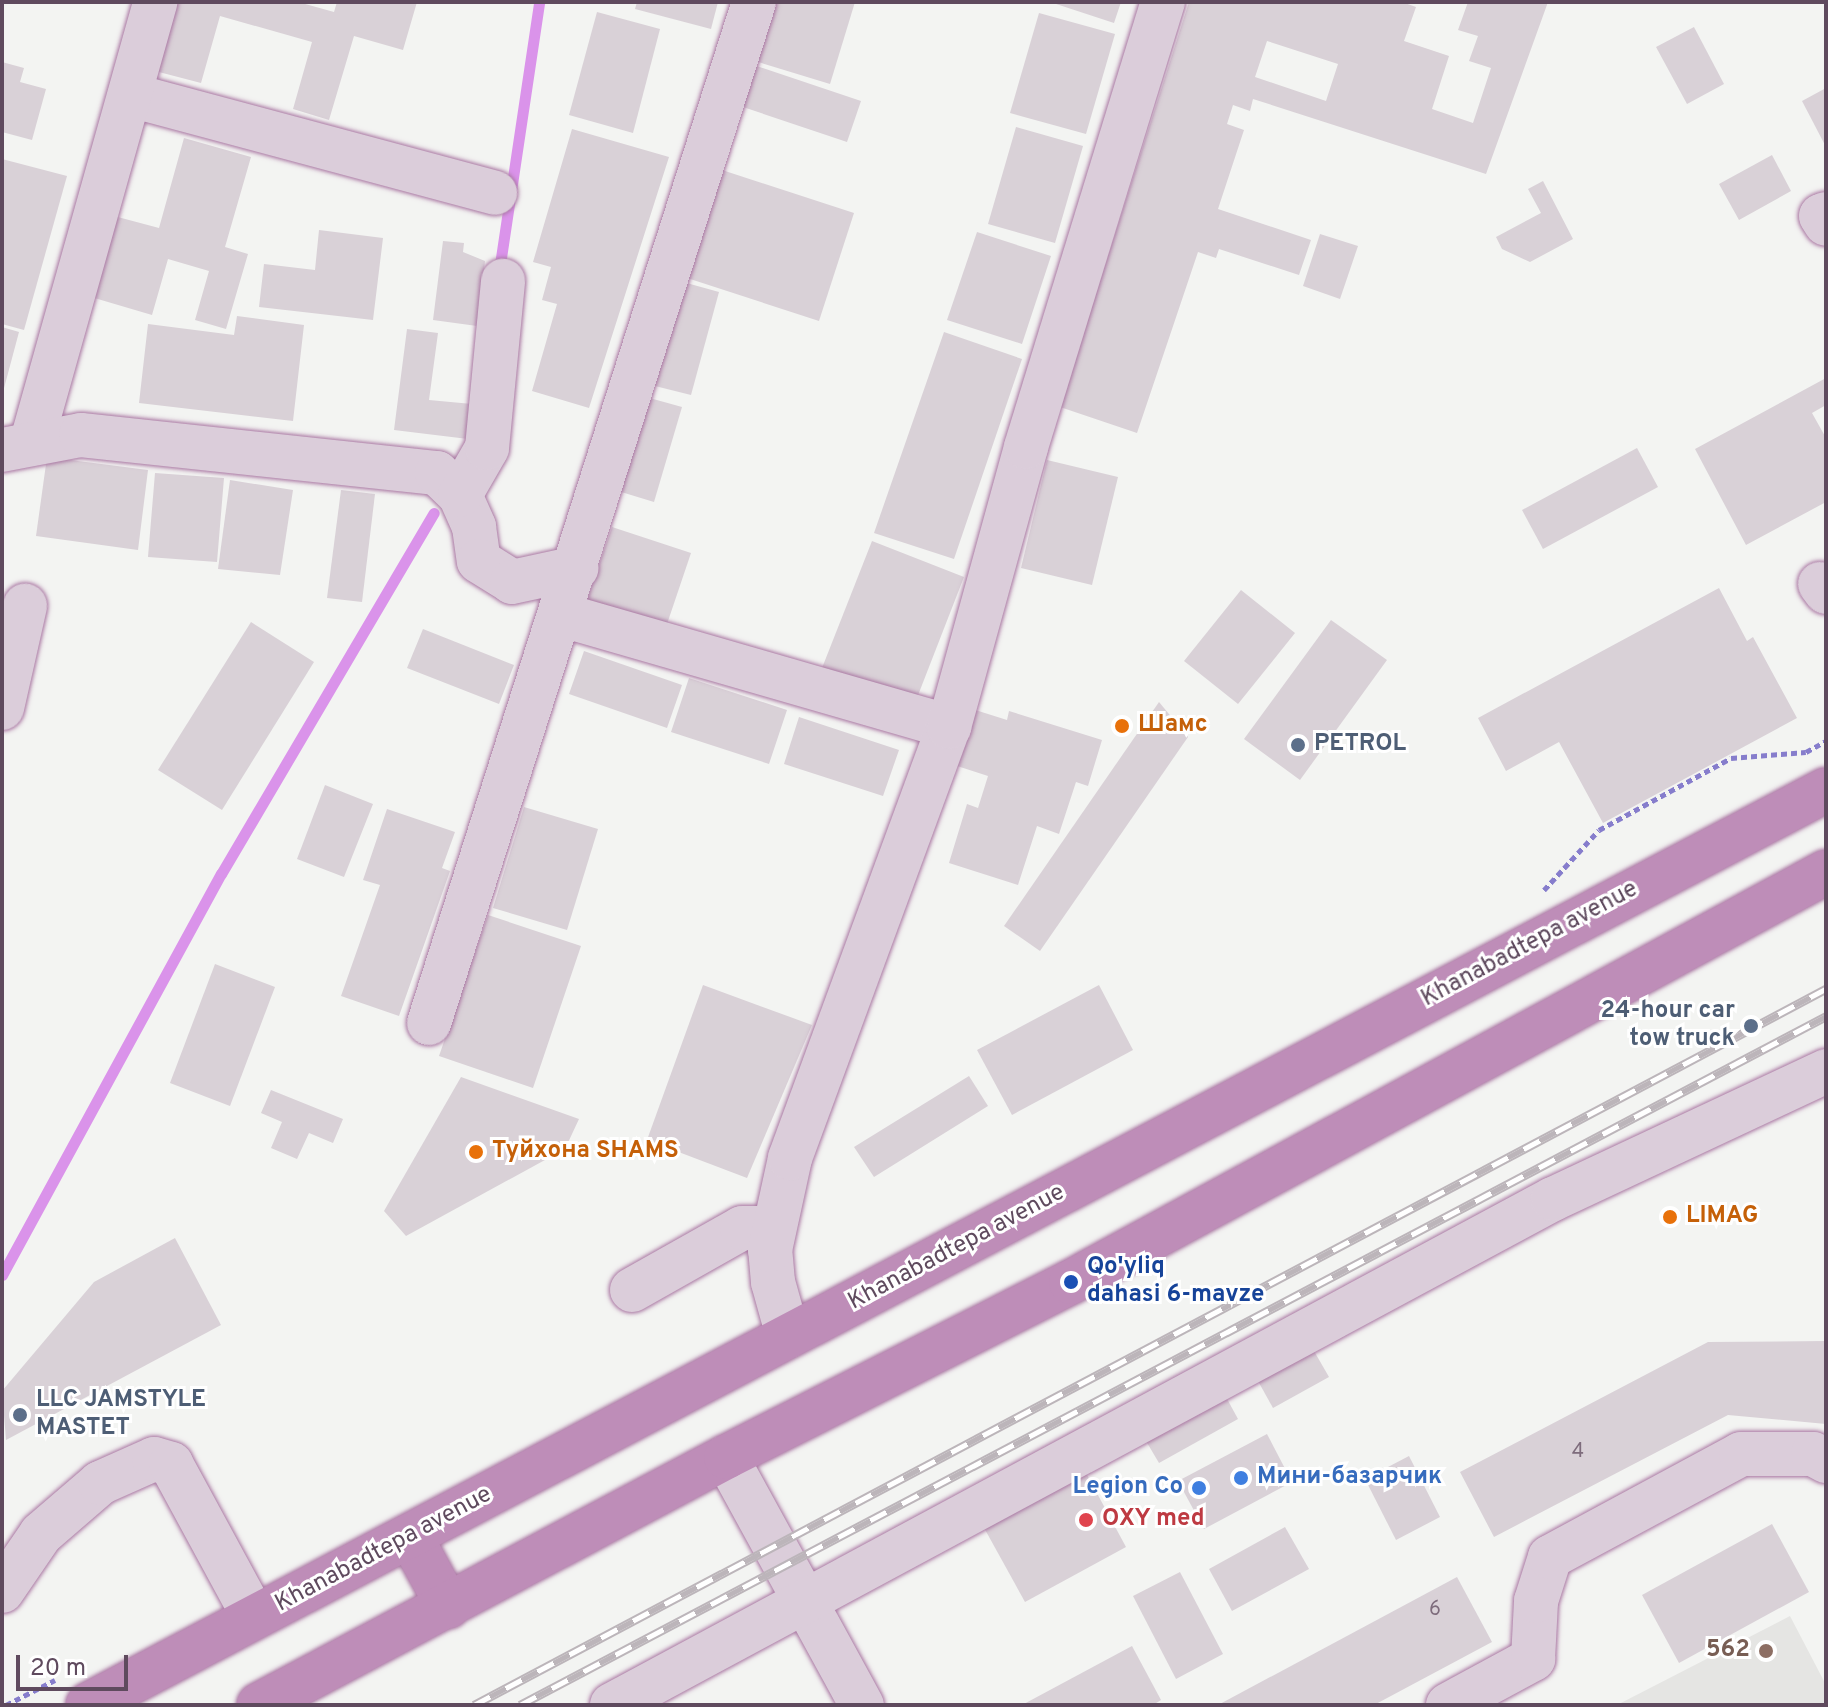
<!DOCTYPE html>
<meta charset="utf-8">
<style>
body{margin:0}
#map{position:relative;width:1828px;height:1707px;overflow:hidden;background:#f3f4f2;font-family:Overpass,sans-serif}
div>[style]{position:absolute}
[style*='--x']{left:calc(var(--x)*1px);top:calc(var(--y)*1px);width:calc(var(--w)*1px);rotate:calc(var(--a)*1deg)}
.education>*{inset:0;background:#e5e5e3}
.stream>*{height:11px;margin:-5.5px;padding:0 5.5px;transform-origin:5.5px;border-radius:5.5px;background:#da93ea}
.building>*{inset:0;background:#d9d1d7}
.path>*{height:5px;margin-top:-2.5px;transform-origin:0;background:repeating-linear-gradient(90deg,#867dcc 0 6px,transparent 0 10px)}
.roads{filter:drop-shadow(0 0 2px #aa78a3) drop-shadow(0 0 2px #aa78a3)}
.minor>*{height:44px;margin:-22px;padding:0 22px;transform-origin:22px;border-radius:22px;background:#dbcdda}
.highway>*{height:44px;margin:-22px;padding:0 22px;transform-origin:22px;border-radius:22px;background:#be8db8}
.rail>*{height:9px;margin-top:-4.5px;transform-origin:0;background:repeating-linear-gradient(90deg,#fff 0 18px,#bcb5ba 0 36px);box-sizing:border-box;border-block:2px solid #bcb5ba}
.dots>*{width:22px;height:22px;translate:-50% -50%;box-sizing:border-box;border:4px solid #fff;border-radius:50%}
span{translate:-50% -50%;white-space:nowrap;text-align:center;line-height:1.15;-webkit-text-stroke:6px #fff;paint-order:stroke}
.number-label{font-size:20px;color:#7e6c7c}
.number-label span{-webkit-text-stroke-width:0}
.food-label{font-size:24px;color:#c56008;font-weight:700}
.left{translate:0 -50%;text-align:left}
.service-label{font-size:24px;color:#4e5e75;font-weight:700}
.right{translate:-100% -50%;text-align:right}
.street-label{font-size:24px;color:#5f4a5e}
.transit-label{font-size:24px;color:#164399;font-weight:700}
.shop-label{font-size:24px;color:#366cbe;font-weight:700}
.health-label{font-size:24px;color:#be3a42;font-weight:700}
.education-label{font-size:24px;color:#785e54;font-weight:700}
.frame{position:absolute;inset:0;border:4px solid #5f4a5e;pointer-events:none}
.scale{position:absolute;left:16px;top:1655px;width:112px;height:36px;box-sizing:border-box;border:4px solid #5f4a5e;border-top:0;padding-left:10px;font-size:24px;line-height:28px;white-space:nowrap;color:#5f4a5e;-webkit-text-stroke:6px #fff;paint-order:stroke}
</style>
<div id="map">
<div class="education">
<i style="clip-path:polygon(1790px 1616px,1826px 1685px,1826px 1705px,1617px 1705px)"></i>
</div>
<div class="stream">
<i style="--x:499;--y:271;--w:272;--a:-81.5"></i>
<i style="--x:2;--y:1275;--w:457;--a:-61.4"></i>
<i style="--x:221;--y:874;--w:419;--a:-59.5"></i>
</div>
<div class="building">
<i style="clip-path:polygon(175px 2px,298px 2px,334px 12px,337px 2px,417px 2px,403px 50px,354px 36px,329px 120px,293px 109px,312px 42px,220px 16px,201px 83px,155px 71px)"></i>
<i style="clip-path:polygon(637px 2px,718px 2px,711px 29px,635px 9px)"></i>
<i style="clip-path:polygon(759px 2px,855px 2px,830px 84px,742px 57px)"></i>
<i style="clip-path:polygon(1050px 2px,1121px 2px,1114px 23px)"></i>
<i style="clip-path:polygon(evenodd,1189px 2px,1402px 2px,1416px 7px,1404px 41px,1449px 56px,1432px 109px,1473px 123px,1491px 68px,1469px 61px,1478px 36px,1458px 30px,1468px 2px,1548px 2px,1486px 174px,1253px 99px,1250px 111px,1233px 105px,1227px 124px,1244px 130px,1218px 209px,1311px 240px,1299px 275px,1219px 249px,1216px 258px,1198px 252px,1137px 433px,1060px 407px,1189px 2px,1267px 41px,1338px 64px,1326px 101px,1255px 77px,1267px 41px)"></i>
<i style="clip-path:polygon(597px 12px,660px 29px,633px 133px,569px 115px)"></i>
<i style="clip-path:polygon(1039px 13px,1115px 34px,1086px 134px,1010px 113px)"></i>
<i style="clip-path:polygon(1694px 27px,1724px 84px,1687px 104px,1656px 47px)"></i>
<i style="clip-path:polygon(2px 62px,24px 68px,20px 82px,46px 89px,32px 140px,2px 132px)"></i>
<i style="clip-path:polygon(745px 62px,861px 101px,847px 142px,731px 103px)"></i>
<i style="clip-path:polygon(1826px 88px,1826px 147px,1802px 101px)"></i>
<i style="clip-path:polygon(1016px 127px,1083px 146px,1055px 243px,988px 224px)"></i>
<i style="clip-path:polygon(572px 129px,669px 157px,589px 408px,532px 391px,557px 304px,542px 300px,551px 267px,533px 262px)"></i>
<i style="clip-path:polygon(184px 138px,251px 157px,225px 247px,248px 254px,226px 329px,195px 320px,209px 271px,168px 259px,152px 315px,91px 297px,114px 216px,159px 228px)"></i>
<i style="clip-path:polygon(1772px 155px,1791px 191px,1739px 220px,1719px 184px)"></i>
<i style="clip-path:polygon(2px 159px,67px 176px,24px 330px,2px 324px)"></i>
<i style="clip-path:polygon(719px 169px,854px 213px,819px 321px,684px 277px)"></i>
<i style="clip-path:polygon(1543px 181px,1573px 239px,1530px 262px,1502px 249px,1496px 237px,1541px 213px,1528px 189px)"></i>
<i style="clip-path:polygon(319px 230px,383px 238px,373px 320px,259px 307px,264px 264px,315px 270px)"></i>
<i style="clip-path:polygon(977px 232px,1051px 256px,1022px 344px,947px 320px)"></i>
<i style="clip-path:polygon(1320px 234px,1358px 246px,1340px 299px,1303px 286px)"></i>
<i style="clip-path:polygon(443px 241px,464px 243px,463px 252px,485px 261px,477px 326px,433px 320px)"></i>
<i style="clip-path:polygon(683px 282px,719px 292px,691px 395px,655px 386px)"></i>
<i style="clip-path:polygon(237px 316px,304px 325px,293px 421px,139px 403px,148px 324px,234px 335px)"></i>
<i style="clip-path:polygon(2px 327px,19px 332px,3px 392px,2px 392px)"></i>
<i style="clip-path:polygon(407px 329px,438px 333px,429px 400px,472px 404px,468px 439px,394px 430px)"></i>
<i style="clip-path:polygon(944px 332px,1022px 359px,954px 559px,874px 533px)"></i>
<i style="clip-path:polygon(1826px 378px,1826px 405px,1812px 413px,1826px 438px,1826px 502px,1746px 545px,1695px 449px)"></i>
<i style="clip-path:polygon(646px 397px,682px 407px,654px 502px,618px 491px)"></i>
<i style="clip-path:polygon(1637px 448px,1658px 487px,1543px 549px,1522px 510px)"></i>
<i style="clip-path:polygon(47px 457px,148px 470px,138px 550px,36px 536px)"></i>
<i style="clip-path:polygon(1047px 460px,1118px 477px,1092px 585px,1021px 568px)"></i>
<i style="clip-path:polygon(155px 473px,224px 478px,217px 562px,148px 557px)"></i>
<i style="clip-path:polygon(230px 480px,293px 490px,280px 575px,218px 569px)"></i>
<i style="clip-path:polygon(341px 490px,375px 494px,362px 602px,327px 598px)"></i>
<i style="clip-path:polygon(612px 527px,691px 553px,666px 627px,587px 600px)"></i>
<i style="clip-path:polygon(872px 541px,964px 577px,915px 703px,822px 668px)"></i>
<i style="clip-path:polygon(1719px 588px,1747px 641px,1753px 637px,1797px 718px,1603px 823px,1559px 742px,1506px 771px,1478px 718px)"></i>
<i style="clip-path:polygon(1241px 590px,1295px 633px,1238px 704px,1184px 661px)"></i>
<i style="clip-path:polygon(1331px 620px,1387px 660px,1300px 780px,1244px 739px)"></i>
<i style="clip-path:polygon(251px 622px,314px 662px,222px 810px,158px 770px)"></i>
<i style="clip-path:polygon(423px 629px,514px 665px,499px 704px,407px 668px)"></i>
<i style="clip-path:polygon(584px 651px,682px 685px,667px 728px,569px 694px)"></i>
<i style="clip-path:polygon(689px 678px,787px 710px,769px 764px,671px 732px)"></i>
<i style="clip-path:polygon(1159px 702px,1188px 737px,1040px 951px,1004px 926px)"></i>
<i style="clip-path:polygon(969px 708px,1007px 720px,1009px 711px,1102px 740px,1088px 786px,1076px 782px,1059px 834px,1037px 826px,1018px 885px,949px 863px,967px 804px,978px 808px,988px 776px,951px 764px)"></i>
<i style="clip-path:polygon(799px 717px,899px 750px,883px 796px,784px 764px)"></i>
<i style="clip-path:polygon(325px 785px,373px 804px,344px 877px,297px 859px)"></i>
<i style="clip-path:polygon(524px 807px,598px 829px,567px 930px,493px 908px)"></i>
<i style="clip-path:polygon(387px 809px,455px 832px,442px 868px,450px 871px,399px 1016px,341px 996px,380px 885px,363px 880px)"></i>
<i style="clip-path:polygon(488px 915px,581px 946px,533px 1088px,439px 1056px)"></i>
<i style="clip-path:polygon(215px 964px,275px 987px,230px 1106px,170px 1083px)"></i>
<i style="clip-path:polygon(703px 985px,812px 1025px,747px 1178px,647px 1140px)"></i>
<i style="clip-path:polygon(1099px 985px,1133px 1050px,1012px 1115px,977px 1050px)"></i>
<i style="clip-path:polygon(969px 1076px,988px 1106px,874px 1177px,854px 1147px)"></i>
<i style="clip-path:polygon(461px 1077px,579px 1119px,565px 1149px,406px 1236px,384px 1211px)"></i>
<i style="clip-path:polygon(271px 1090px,343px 1119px,333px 1143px,309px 1133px,297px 1159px,271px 1148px,282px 1122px,261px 1113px)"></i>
<i style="clip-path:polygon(175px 1238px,221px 1325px,6px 1440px,2px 1391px,94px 1282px)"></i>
<i style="clip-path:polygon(1826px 1341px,1826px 1424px,1728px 1415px,1494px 1537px,1460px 1472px,1708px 1342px)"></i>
<i style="clip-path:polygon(1314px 1351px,1329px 1377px,1273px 1408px,1258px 1381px)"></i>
<i style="clip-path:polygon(1226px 1397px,1238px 1419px,1159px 1463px,1146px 1441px)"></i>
<i style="clip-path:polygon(1267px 1434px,1292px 1482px,1204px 1529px,1178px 1481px)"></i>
<i style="clip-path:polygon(1409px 1456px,1440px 1517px,1396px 1540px,1365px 1479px)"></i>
<i style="clip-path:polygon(1085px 1471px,1126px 1547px,1025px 1602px,983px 1526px)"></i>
<i style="clip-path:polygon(1772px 1524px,1809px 1592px,1679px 1663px,1642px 1595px)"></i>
<i style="clip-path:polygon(1285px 1527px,1309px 1569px,1232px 1611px,1209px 1569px)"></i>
<i style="clip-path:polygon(1180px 1572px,1223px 1654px,1176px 1679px,1133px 1596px)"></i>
<i style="clip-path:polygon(1457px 1577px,1492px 1642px,1374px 1705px,1218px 1705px)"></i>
<i style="clip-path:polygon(1132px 1646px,1161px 1700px,1153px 1705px,1022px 1705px)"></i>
</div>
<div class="path">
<i style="--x:1544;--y:890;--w:81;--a:-47.5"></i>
<i style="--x:1599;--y:830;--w:150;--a:-28.6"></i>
<i style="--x:1731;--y:758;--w:75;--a:-4.6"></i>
<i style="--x:1806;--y:752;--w:23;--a:-29"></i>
<i style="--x:6;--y:1705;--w:55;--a:-27"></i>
</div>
<div class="roads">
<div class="minor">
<i style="--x:130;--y:95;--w:378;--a:15"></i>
<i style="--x:1826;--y:214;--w:5;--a:158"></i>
<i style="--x:1821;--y:216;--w:9;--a:58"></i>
<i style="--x:32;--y:441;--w:456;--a:-74.3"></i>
<i style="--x:2;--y:450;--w:80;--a:-10.8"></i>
<i style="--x:81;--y:435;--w:358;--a:6.1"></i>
<i style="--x:437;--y:473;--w:32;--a:44"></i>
<i style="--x:460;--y:495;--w:35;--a:66"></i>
<i style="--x:474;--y:527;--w:34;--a:82"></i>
<i style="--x:479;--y:561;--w:39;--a:32"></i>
<i style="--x:512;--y:582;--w:66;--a:-12.2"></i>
<i style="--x:460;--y:495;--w:54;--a:-60.1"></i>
<i style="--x:487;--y:448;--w:168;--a:-84.5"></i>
<i style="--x:1820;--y:584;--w:10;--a:53"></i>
<i style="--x:562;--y:615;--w:403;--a:16.1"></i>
<i style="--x:2;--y:708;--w:105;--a:-77.3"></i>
<i style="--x:429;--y:1023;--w:1071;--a:-72.34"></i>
<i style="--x:632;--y:1290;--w:126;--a:-29.4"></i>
<i style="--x:742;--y:1228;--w:29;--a:0"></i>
<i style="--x:788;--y:1336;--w:56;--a:-105.5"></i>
<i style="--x:773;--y:1282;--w:32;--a:-95"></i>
<i style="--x:770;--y:1250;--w:94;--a:-77.7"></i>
<i style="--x:790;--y:1158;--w:459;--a:-69.8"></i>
<i style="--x:949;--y:727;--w:290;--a:-74.6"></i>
<i style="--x:1026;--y:447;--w:466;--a:-72.9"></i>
<i style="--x:726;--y:1457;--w:283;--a:61.3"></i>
<i style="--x:2;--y:1591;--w:69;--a:-55.6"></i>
<i style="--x:41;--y:1534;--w:78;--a:-40.8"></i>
<i style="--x:100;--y:1483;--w:59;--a:-24"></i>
<i style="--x:154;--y:1459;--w:18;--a:16"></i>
<i style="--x:171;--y:1464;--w:174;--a:61.5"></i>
<i style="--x:612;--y:1705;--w:1068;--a:-28.27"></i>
<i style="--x:1553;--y:1199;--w:302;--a:-25.1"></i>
<i style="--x:1448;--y:1705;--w:97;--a:-28.4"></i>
<i style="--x:1533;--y:1659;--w:58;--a:-87"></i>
<i style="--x:1536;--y:1601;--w:46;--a:-72.3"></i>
<i style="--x:1550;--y:1557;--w:217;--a:-28.3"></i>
<i style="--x:1741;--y:1454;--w:72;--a:0"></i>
<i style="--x:1813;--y:1454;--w:15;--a:28"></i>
</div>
<div class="highway">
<i style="--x:410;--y:1536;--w:80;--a:61.5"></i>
<i style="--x:88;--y:1705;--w:1964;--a:-27.77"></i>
<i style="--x:259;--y:1705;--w:529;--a:-27.97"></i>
<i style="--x:726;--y:1457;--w:387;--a:-26.9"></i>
<i style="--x:1071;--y:1282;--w:859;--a:-28.5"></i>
</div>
</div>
<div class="rail">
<i style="--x:474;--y:1705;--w:1530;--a:-27.91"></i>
<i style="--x:520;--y:1705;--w:1477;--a:-27.81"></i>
</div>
<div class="dots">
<i style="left:1122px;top:726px;background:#e8710a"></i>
<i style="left:1298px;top:745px;background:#5c6f8a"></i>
<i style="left:1751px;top:1026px;background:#5c6f8a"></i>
<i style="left:476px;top:1152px;background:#e8710a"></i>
<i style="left:1670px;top:1217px;background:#e8710a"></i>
<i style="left:1071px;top:1282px;background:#1a4fb4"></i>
<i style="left:20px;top:1415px;background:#5c6f8a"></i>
<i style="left:1241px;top:1478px;background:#3f7fe0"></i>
<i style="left:1199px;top:1488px;background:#3f7fe0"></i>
<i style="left:1086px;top:1520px;background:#e0444e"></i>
<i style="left:1766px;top:1651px;background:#8d6e63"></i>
</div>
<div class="number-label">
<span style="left:1578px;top:1452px">4</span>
<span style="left:1435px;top:1610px">6</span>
</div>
<div class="food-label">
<span class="left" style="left:1138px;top:726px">Шамс</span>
<span class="left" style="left:492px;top:1152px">Туйхона SHAMS</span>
<span class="left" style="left:1686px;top:1217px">LIMAG</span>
</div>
<div class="service-label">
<span class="left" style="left:1314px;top:745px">PETROL</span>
<span class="right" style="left:1735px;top:1026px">24-hour car<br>tow truck</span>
<span class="left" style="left:36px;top:1415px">LLC JAMSTYLE<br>MASTET</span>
</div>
<div class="street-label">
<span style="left:1530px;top:945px;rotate:-28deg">Khanabadtepa avenue</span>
<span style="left:957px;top:1248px;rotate:-28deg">Khanabadtepa avenue</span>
<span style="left:384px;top:1550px;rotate:-28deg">Khanabadtepa avenue</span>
</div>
<div class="transit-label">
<span class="left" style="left:1087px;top:1282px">Qo'yliq<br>dahasi 6-mavze</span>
</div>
<div class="shop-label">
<span class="left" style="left:1257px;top:1478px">Мини-базарчик</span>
<span class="right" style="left:1183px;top:1488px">Legion Co</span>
</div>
<div class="health-label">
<span class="left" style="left:1102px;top:1520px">OXY med</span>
</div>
<div class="education-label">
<span class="right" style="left:1750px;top:1651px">562</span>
</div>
<div class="frame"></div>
<div class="scale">20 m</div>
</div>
